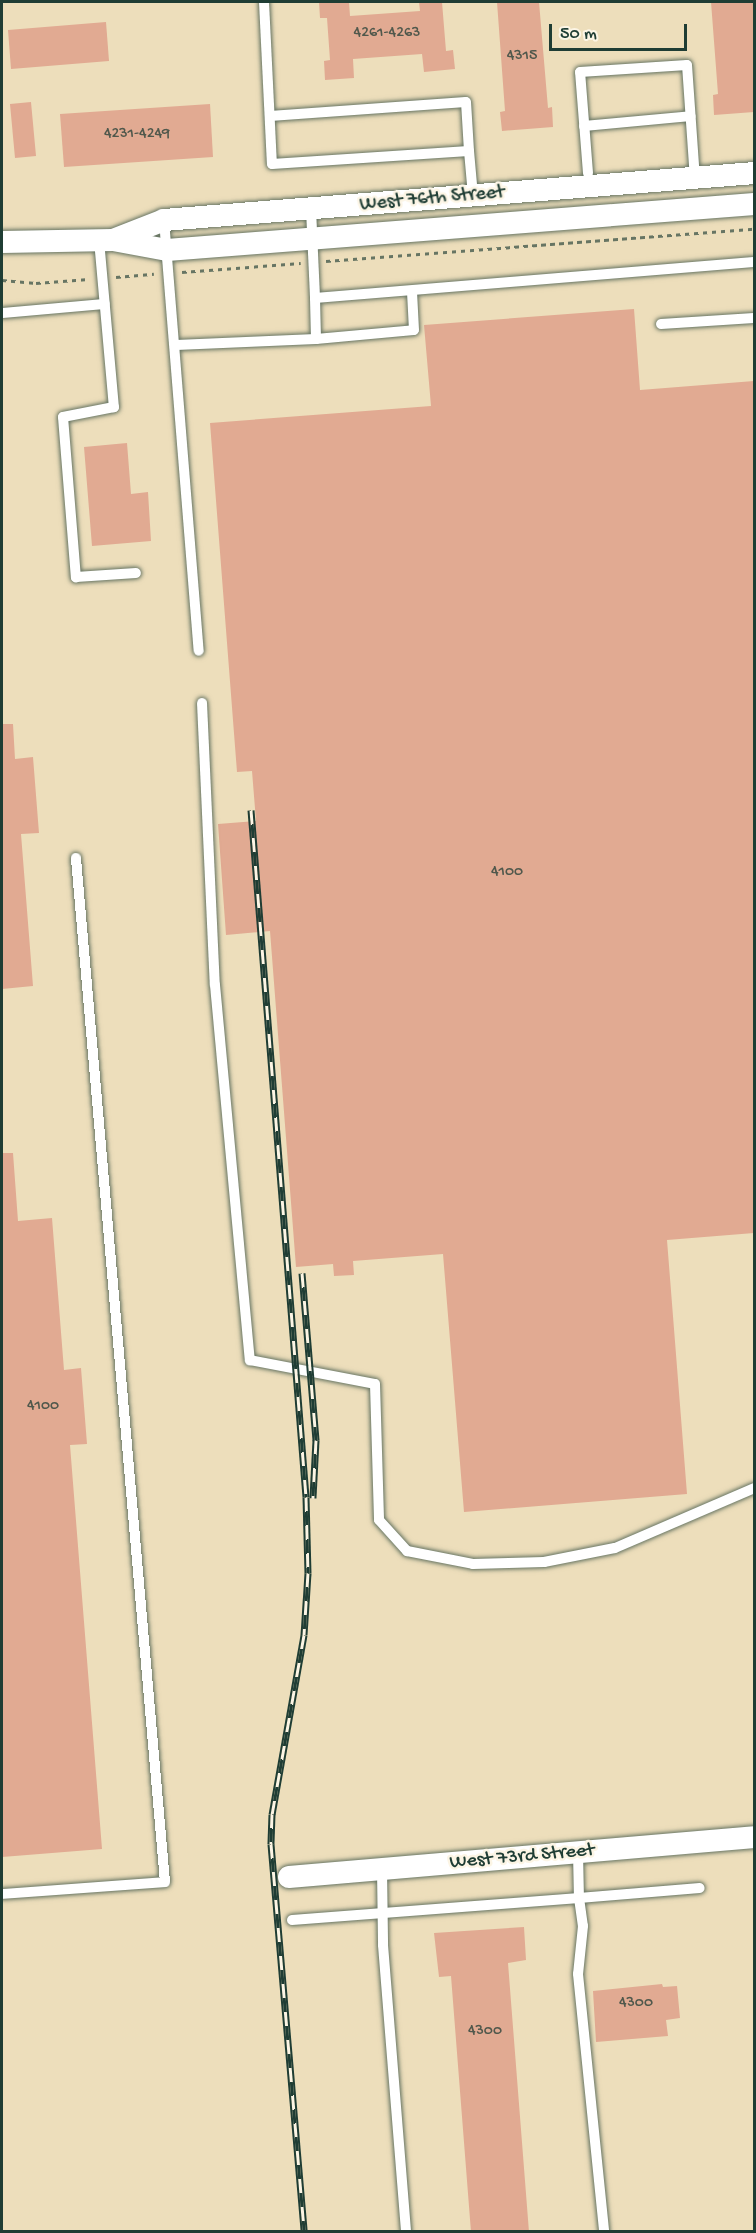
<!DOCTYPE html>
<style>
body{margin:0}
#map{position:relative;width:756px;height:2233px;overflow:hidden;background:#eddebb;font-family:"Gochi Hand",sans-serif}
div>[style]{position:absolute}
[style*='--x']{left:calc(var(--x)*1px);top:calc(var(--y)*1px);width:calc(var(--w)*1px);rotate:calc(var(--a)*1deg)}
.building>*{inset:0;background:#e1aa92}
.path>*{height:3px;margin-top:-1.5px;transform-origin:0;background:repeating-linear-gradient(90deg,#677563 0 4.5px,transparent 0 9px)}
.roads{filter:drop-shadow(0 0 2px #677563) drop-shadow(0 0 2px #677563)}
.lane>*{height:10px;margin:-5px;padding:0 5px;transform-origin:5px;border-radius:5px;background:#fff}
.street>*{height:22px;margin:-11px;padding:0 11px;transform-origin:11px;border-radius:11px;background:#fff}
.rail>*{height:7px;margin-top:-3.5px;transform-origin:0;background:repeating-linear-gradient(90deg,#fcf5e5 0 14px,#1f3d34 0 28px);box-sizing:border-box;border-block:2px solid #1f3d34}
span{translate:-50% -50%;white-space:nowrap;text-align:center;line-height:1.15;-webkit-text-stroke:5px #fcf5e5;paint-order:stroke}
.number-label{font-size:16px;color:#50584c}
.number-label span{-webkit-text-stroke-width:0}
.street-label{font-size:20px;color:#1f3d34}
.frame{position:absolute;inset:0;border:3px solid #1f3d34;pointer-events:none}
.scale{position:absolute;left:549px;top:24px;width:138px;height:27px;box-sizing:border-box;border:3px solid #1f3d34;border-top:0;padding-left:8px;font-size:18px;line-height:21px;white-space:nowrap;color:#1f3d34;-webkit-text-stroke:4px #fcf5e5;paint-order:stroke}
</style>
<div id="map">
<div class="building">
<i style="clip-path:polygon(319px 2px,349px 2px,350px 16px,420px 11px,419px 2px,442px 2px,446px 51px,453px 50px,455px 69px,424px 72px,422px 54px,353px 59px,354px 78px,325px 80px,324px 61px,330px 60px,327px 18px,320px 18px)"></i>
<i style="clip-path:polygon(497px 2px,539px 2px,548px 108px,552px 107px,553px 127px,502px 131px,500px 112px,505px 111px)"></i>
<i style="clip-path:polygon(711px 2px,753px 2px,754px 112px,714px 115px,713px 95px,718px 94px)"></i>
<i style="clip-path:polygon(106px 22px,109px 61px,11px 69px,8px 30px)"></i>
<i style="clip-path:polygon(31px 102px,36px 156px,15px 158px,10px 104px)"></i>
<i style="clip-path:polygon(210px 104px,213px 157px,64px 167px,60px 114px)"></i>
<i style="clip-path:polygon(634px 309px,640px 390px,754px 381px,754px 1233px,667px 1240px,687px 1494px,464px 1512px,443px 1254px,353px 1261px,354px 1275px,334px 1276px,333px 1264px,296px 1267px,270px 931px,226px 935px,218px 824px,256px 821px,252px 771px,237px 772px,210px 423px,431px 406px,424px 325px)"></i>
<i style="clip-path:polygon(127px 443px,131px 494px,148px 492px,151px 541px,92px 546px,84px 447px)"></i>
<i style="clip-path:polygon(2px 724px,13px 724px,15px 759px,33px 757px,39px 833px,21px 834px,33px 986px,2px 989px)"></i>
<i style="clip-path:polygon(2px 1153px,13px 1153px,18px 1221px,52px 1218px,64px 1370px,81px 1368px,87px 1444px,70px 1445px,102px 1849px,2px 1857px)"></i>
<i style="clip-path:polygon(524px 1927px,526px 1960px,508px 1963px,529px 2232px,471px 2232px,451px 1976px,439px 1977px,434px 1933px)"></i>
<i style="clip-path:polygon(662px 1984px,663px 1987px,677px 1986px,680px 2018px,666px 2020px,668px 2036px,596px 2042px,593px 1991px)"></i>
</div>
<div class="path">
<i style="--x:326;--y:261;--w:429;--a:-4.3"></i>
<i style="--x:182;--y:272;--w:119;--a:-4.3"></i>
<i style="--x:116;--y:277;--w:38;--a:-5"></i>
<i style="--x:2;--y:280;--w:34;--a:5"></i>
<i style="--x:36;--y:283;--w:53;--a:-4.3"></i>
</div>
<div class="roads">
<div class="lane">
<i style="--x:264;--y:2;--w:162;--a:87.2"></i>
<i style="--x:272;--y:164;--w:197;--a:-3.8"></i>
<i style="--x:469;--y:151;--w:45;--a:84.9"></i>
<i style="--x:270;--y:116;--w:196;--a:-4.1"></i>
<i style="--x:466;--y:102;--w:49;--a:86.5"></i>
<i style="--x:584;--y:126;--w:107;--a:-5.3"></i>
<i style="--x:588;--y:173;--w:101;--a:-94.5"></i>
<i style="--x:580;--y:72;--w:107;--a:-3.7"></i>
<i style="--x:687;--y:65;--w:113;--a:86"></i>
<i style="--x:311;--y:209;--w:89;--a:87.4"></i>
<i style="--x:315;--y:298;--w:440;--a:-4.7"></i>
<i style="--x:164;--y:220;--w:432;--a:85.4"></i>
<i style="--x:99;--y:240;--w:168;--a:84.9"></i>
<i style="--x:114;--y:407;--w:52;--a:168.9"></i>
<i style="--x:63;--y:417;--w:161;--a:85.4"></i>
<i style="--x:76;--y:577;--w:60;--a:-3.8"></i>
<i style="--x:2;--y:313;--w:103;--a:-5"></i>
<i style="--x:661;--y:324;--w:93;--a:-3.7"></i>
<i style="--x:316;--y:339;--w:98;--a:-5.2"></i>
<i style="--x:414;--y:330;--w:39;--a:-93"></i>
<i style="--x:176;--y:345;--w:140;--a:-2.5"></i>
<i style="--x:316;--y:339;--w:41;--a:-91.4"></i>
<i style="--x:202;--y:703;--w:282;--a:87.4"></i>
<i style="--x:215;--y:985;--w:377;--a:84.7"></i>
<i style="--x:250;--y:1360;--w:127;--a:10.9"></i>
<i style="--x:375;--y:1384;--w:136;--a:88.3"></i>
<i style="--x:379;--y:1520;--w:42;--a:47.9"></i>
<i style="--x:407;--y:1551;--w:67;--a:11.1"></i>
<i style="--x:473;--y:1564;--w:71;--a:-1.6"></i>
<i style="--x:544;--y:1562;--w:72;--a:-11.2"></i>
<i style="--x:615;--y:1548;--w:151;--a:-23.3"></i>
<i style="--x:578;--y:1852;--w:46;--a:88.8"></i>
<i style="--x:579;--y:1898;--w:121;--a:-4.7"></i>
<i style="--x:382;--y:1869;--w:76;--a:89.2"></i>
<i style="--x:383;--y:1945;--w:288;--a:85.4"></i>
<i style="--x:2;--y:1894;--w:163;--a:-4.2"></i>
<i style="--x:165;--y:1882;--w:1028;--a:-94.97"></i>
<i style="--x:292;--y:1920;--w:288;--a:-4.4"></i>
<i style="--x:579;--y:1898;--w:28;--a:82"></i>
<i style="--x:583;--y:1926;--w:48;--a:95.9"></i>
<i style="--x:578;--y:1974;--w:259;--a:84.2"></i>
</div>
<div class="street">
<i style="--x:113;--y:240;--w:55;--a:-21.4"></i>
<i style="--x:164;--y:220;--w:592;--a:-4.55"></i>
<i style="--x:2;--y:242;--w:111;--a:-1"></i>
<i style="--x:113;--y:240;--w:55;--a:10.5"></i>
<i style="--x:167;--y:250;--w:589;--a:-4.48"></i>
<i style="--x:289;--y:1877;--w:467;--a:-4.9"></i>
</div>
</div>
<div class="rail">
<i style="--x:251;--y:810;--w:689;--a:85.42"></i>
<i style="--x:306;--y:1497;--w:76;--a:88.5"></i>
<i style="--x:308;--y:1573;--w:62;--a:93.7"></i>
<i style="--x:304;--y:1635;--w:182;--a:100.1"></i>
<i style="--x:272;--y:1814;--w:30;--a:92"></i>
<i style="--x:271;--y:1844;--w:389;--a:85.1"></i>
<i style="--x:302;--y:1273;--w:168;--a:85.2"></i>
<i style="--x:316;--y:1440;--w:58;--a:93"></i>
</div>
<div class="number-label">
<span style="left:387px;top:34px">4261-4263</span>
<span style="left:522px;top:57px">4315</span>
<span style="left:137px;top:135px">4231-4249</span>
<span style="left:507px;top:873px">4100</span>
<span style="left:43px;top:1407px">4100</span>
<span style="left:636px;top:2004px">4300</span>
<span style="left:485px;top:2032px">4300</span>
</div>
<div class="street-label">
<span style="left:432px;top:199px;rotate:-5deg">West 76th Street</span>
<span style="left:522px;top:1857px;rotate:-5deg">West 73rd Street</span>
</div>
<div class="frame"></div>
<div class="scale">50 m</div>
</div>
